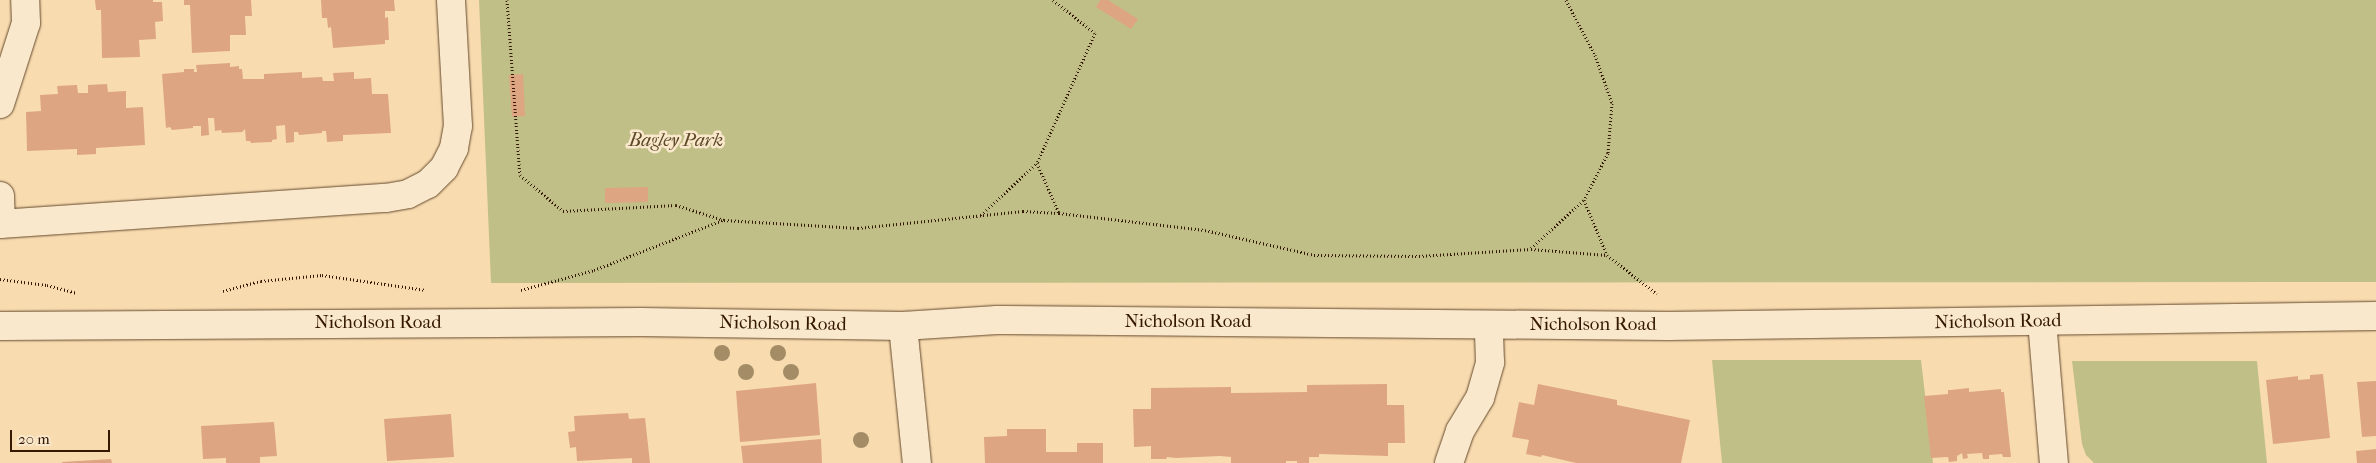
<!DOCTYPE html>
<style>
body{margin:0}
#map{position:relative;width:2376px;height:463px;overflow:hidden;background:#f8dcb0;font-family:"IM FELL French Canon",serif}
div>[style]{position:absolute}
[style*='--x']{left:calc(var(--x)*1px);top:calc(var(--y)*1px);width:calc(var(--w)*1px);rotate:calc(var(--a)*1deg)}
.green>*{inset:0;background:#c1bf88}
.building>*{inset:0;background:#dea582}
.path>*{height:3px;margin-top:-1.5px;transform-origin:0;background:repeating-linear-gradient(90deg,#341800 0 1px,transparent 0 3.5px)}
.roads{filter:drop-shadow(0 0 1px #65492c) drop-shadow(0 0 1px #65492c)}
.minor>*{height:28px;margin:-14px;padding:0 14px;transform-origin:14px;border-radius:14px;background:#fae8cc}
.trees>*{width:16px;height:16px;margin:-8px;border-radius:50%;background:#a38c66}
span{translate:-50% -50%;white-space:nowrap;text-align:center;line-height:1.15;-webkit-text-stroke:5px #fae8cc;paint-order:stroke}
.park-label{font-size:19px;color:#5e4a29;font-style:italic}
.street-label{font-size:19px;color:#341800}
.scale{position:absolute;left:10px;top:430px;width:100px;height:22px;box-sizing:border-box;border:2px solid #341800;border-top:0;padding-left:6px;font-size:15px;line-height:18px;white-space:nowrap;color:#341800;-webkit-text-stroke:4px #fae8cc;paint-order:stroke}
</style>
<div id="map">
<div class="green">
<i style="clip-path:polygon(479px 0,2376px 0,2376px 282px,491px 283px)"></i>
<i style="clip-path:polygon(1712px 360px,1921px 360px,1933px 463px,1722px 463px)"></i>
<i style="clip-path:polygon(2072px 361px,2257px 361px,2267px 463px,2094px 463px,2086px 455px,2082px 444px)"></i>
</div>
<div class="building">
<i style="clip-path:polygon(95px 0,153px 0,153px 2px,162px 2px,163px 21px,155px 22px,156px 39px,139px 40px,140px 57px,102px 58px,101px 10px,96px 10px)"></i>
<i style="clip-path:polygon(184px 0,251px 0,252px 16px,245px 16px,246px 35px,230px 35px,230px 51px,192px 53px,190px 5px,184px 5px)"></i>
<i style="clip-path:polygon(321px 0,394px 0,395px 11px,385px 11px,385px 18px,388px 17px,389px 40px,385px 40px,385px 44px,333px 48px,331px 27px,328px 28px,327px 18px,322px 18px)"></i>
<i style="clip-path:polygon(1100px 0,1108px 0,1138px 19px,1131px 29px,1096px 7px)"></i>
<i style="clip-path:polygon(230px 63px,230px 67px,239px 66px,239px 69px,242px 69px,243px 79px,264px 79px,264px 74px,302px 72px,302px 78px,322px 77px,323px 81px,334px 81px,333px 73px,354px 72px,354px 79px,371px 78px,372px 94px,388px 94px,391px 133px,343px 135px,343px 141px,327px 142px,326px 131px,322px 131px,322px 133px,299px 135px,298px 132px,294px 132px,294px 142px,286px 143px,285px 125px,276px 126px,277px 139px,272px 140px,272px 142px,251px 143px,250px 141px,246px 141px,245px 129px,242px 132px,222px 133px,221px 130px,215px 131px,214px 118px,208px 118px,209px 135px,201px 136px,201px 126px,193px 126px,193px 128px,172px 130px,170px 127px,166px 128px,162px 74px,184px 72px,184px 69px,194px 69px,194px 72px,197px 72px,196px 65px)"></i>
<i style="clip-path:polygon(523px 74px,525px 116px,512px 117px,509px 75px)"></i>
<i style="clip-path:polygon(107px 84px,108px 92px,126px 91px,126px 108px,143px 107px,145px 145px,96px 148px,96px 154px,77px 155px,77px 149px,27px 151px,26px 112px,41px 111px,40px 95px,58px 94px,57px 86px,77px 85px,78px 93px,88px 93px,88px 85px)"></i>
<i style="clip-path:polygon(648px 187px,648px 202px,605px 203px,605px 188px)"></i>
<i style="clip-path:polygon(2323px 374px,2330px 438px,2273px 444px,2266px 380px,2298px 376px,2298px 380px,2310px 379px,2310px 375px)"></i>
<i style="clip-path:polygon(2376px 381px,2376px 436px,2362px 437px,2357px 382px)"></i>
<i style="clip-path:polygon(816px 383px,820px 435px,740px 442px,736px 391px)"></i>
<i style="clip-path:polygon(1387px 384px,1387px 405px,1404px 405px,1405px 443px,1388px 443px,1388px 456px,1319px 454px,1319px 457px,1309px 457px,1309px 463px,1297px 463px,1297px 461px,1286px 461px,1286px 463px,1231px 463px,1231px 457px,1220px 456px,1176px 458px,1167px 457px,1166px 459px,1151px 459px,1151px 446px,1134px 447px,1133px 409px,1151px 409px,1151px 388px,1231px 387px,1231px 393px,1307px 392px,1307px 385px)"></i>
<i style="clip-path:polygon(1538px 384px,1617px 400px,1617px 405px,1690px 420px,1681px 463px,1576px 463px,1542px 455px,1541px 457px,1526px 454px,1529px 440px,1512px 437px,1519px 402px,1534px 405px)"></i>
<i style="clip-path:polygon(1969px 388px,1969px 392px,2001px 389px,2001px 392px,2004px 392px,2011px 457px,2003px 457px,2002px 454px,1989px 455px,1989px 459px,1983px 459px,1982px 453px,1967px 454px,1968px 458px,1963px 459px,1962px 453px,1957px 456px,1957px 461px,1949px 462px,1948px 457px,1931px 458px,1924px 396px,1948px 394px,1948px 390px,1951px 390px)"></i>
<i style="clip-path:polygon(628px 413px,629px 419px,645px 418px,650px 463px,632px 463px,632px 458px,577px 461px,576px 447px,570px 448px,568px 432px,575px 431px,574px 416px)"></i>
<i style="clip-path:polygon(451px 414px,454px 457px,387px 461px,384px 419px)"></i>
<i style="clip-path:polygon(274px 422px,277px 456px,260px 457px,260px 463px,226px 463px,226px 458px,203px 459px,201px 426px)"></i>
<i style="clip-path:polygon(1007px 429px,1046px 429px,1046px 452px,1077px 452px,1077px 443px,1103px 443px,1103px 463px,985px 463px,984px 437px,1007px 436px)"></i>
<i style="clip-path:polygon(821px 439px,822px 463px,743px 463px,741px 446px)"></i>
<i style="clip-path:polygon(2376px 449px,2376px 463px,2357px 463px,2356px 451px)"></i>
<i style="clip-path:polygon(111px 459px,112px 463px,62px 463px,62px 462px)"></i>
</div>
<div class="path">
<i style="--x:507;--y:0;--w:175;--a:85.8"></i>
<i style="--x:520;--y:175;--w:56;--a:39.9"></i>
<i style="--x:563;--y:211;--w:113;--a:-3"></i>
<i style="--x:676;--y:205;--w:50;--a:17.4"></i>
<i style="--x:724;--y:220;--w:134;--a:3.4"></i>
<i style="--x:858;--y:228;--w:166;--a:-5.9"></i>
<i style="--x:1023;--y:211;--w:36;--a:3"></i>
<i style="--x:1059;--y:213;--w:147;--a:6.6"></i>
<i style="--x:1205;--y:230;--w:112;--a:12.9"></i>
<i style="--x:1314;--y:255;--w:105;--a:0.5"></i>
<i style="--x:1419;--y:256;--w:112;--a:-3.6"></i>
<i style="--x:1531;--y:249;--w:76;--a:4.5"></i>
<i style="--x:1607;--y:255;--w:63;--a:38"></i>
<i style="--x:1053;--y:0;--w:53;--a:38.2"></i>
<i style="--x:1095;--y:33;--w:142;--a:114"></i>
<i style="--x:1037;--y:163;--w:55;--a:66.3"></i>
<i style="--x:1566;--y:0;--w:62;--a:62.2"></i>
<i style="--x:1595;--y:55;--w:51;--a:70.5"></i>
<i style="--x:1612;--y:103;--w:50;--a:94.6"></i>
<i style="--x:1608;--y:153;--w:53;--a:117.1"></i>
<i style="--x:1584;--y:200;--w:60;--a:67.3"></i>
<i style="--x:981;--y:215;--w:76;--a:-42.9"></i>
<i style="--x:1531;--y:248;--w:72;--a:-42.2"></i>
<i style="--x:0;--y:279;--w:47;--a:7.3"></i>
<i style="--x:47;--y:285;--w:30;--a:15"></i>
<i style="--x:521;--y:290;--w:76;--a:-15.3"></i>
<i style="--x:594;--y:270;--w:138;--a:-21.2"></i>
<i style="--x:223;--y:291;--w:39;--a:-15"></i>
<i style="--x:261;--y:281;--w:61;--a:-5.6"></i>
<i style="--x:322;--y:275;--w:105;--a:8.2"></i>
</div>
<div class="roads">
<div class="minor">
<i style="--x:0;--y:104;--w:85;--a:-72.2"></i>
<i style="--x:26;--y:23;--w:23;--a:-92"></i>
<i style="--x:0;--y:196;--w:28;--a:88"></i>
<i style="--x:0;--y:224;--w:387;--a:-3.9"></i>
<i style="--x:386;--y:198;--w:22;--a:-10"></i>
<i style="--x:408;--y:194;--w:22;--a:-27"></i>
<i style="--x:428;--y:184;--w:23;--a:-45"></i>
<i style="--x:444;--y:168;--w:22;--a:-63"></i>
<i style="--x:454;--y:148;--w:22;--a:-80"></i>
<i style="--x:458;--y:126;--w:126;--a:-93.2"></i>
<i style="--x:2042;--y:321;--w:143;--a:85.2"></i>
<i style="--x:0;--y:326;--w:641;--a:-0.36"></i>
<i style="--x:641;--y:322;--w:262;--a:0.9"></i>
<i style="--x:903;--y:326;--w:94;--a:-3.7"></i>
<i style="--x:997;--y:320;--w:671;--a:0.51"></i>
<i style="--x:1668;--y:326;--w:708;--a:-0.81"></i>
<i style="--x:903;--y:326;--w:138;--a:84.2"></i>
<i style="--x:1449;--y:463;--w:34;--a:-71"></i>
<i style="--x:1460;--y:431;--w:39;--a:-59"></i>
<i style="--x:1480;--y:398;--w:37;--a:-74"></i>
<i style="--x:1490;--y:362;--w:37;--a:-92"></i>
</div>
</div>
<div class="trees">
<i style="left:722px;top:353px"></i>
<i style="left:778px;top:353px"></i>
<i style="left:746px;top:372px"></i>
<i style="left:791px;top:372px"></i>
<i style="left:861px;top:440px"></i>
</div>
<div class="park-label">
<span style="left:676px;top:141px">Bagley Park</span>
</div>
<div class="street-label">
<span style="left:1188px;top:322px">Nicholson Road</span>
<span style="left:1998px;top:322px;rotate:-1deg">Nicholson Road</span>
<span style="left:378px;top:323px">Nicholson Road</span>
<span style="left:783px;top:324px;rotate:1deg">Nicholson Road</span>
<span style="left:1593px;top:325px">Nicholson Road</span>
</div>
<div class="scale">20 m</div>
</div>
